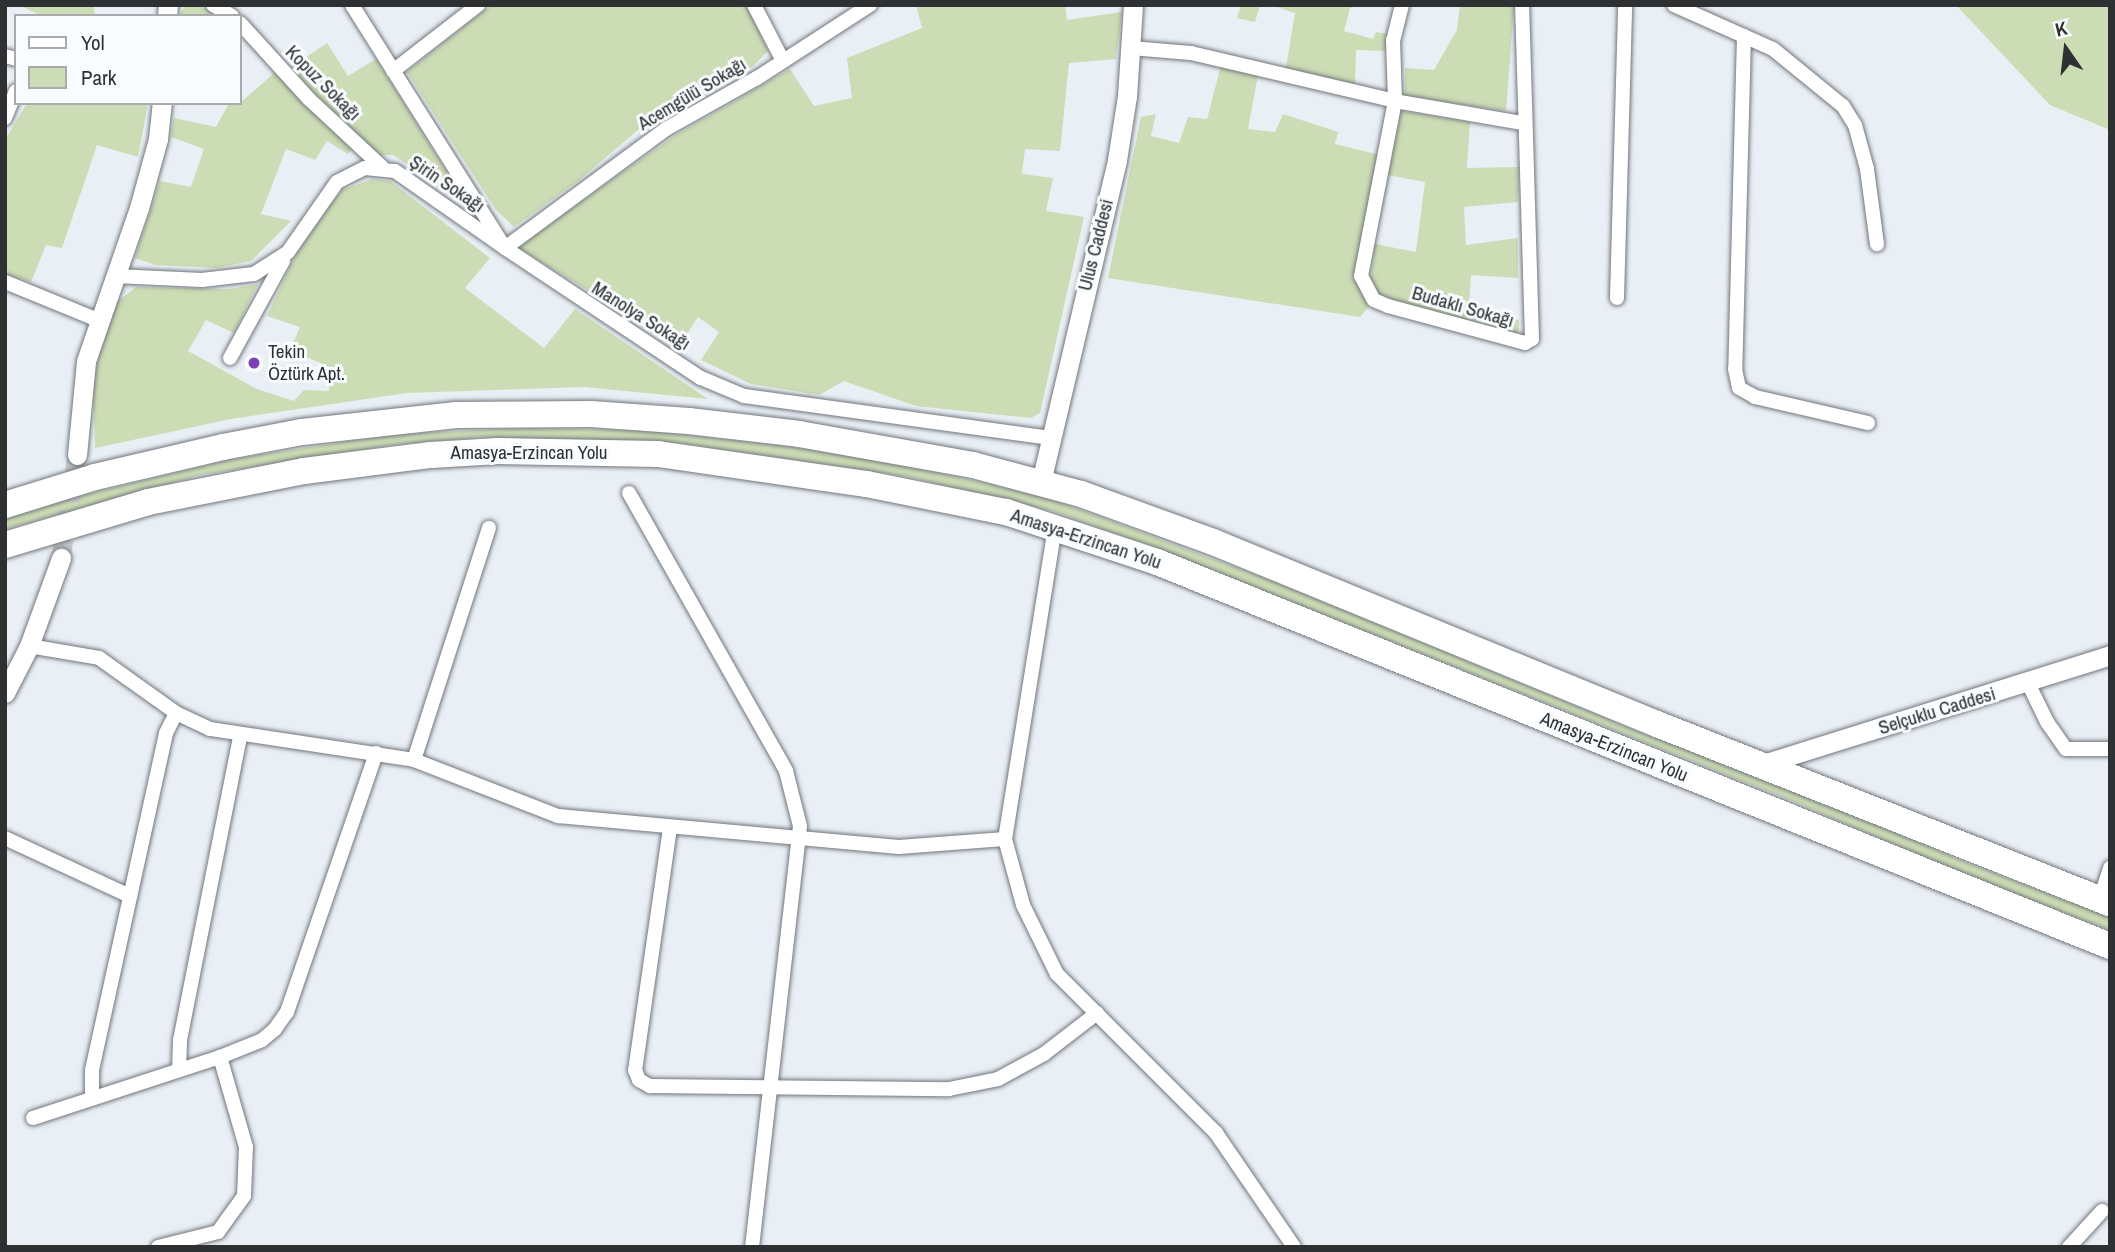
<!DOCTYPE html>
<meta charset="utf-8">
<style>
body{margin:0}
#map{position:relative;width:2115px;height:1252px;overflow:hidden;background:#e9eff5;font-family:"Archivo Narrow",sans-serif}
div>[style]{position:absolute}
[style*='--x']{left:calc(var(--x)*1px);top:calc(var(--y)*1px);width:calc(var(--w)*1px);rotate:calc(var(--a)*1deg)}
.green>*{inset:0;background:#ccdcb4}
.secondary-tunnel>*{height:19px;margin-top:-9.5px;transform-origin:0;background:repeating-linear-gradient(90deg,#c4c9ce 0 19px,transparent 0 29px)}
.roads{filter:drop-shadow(0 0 2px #71767c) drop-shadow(0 0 2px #71767c)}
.street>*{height:14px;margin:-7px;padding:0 7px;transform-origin:7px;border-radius:7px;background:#fff}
.secondary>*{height:19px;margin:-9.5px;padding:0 9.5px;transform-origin:9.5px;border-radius:9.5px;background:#fff}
.highway>*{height:26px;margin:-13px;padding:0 13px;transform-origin:13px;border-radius:13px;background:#fff}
.dots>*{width:19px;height:19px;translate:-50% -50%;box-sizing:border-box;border:4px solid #f9fcfe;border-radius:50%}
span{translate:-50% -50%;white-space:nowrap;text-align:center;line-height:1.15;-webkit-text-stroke:6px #f9fcfe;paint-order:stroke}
.street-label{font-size:19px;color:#2e3032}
.poi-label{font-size:19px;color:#2e3032}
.left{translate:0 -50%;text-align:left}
.frame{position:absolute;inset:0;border:7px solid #2e3032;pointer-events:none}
.legend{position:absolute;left:14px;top:14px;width:228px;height:91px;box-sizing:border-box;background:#f9fcfe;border:2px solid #a8aaac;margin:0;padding:9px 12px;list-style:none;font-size:21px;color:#2e3032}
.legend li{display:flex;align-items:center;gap:14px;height:35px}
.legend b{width:35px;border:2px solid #a8aaac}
.north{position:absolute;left:2031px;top:14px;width:70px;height:70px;-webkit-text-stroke:5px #f9fcfe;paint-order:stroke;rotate:346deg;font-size:19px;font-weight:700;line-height:28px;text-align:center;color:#2e3032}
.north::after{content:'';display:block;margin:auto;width:24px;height:32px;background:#2e3032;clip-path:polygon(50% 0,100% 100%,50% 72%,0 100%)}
</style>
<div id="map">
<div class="green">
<i style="clip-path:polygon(94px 5px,95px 16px,42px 16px,23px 7px)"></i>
<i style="clip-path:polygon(186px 5px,198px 5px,220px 16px,178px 16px)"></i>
<i style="clip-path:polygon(491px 5px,747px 5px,768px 51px,752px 67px,638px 130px,578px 181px,514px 227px,496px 210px,407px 72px)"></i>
<i style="clip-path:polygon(916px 5px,1065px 5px,1067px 20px,1122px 12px,1116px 59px,1069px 63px,1060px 151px,1025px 149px,1022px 174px,1053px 178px,1046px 211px,1084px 217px,1040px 413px,1031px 418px,916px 406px,844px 381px,819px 395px,751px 384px,701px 360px,719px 332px,698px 317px,679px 346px,517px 247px,674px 136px,790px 69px,814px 106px,852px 98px,847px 58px,922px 28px)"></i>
<i style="clip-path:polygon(1241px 5px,1260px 5px,1255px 22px,1237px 18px)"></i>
<i style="clip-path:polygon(1271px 5px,1360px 5px,1350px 8px,1344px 31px,1373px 39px,1376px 32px,1389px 34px,1386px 51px,1356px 50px,1355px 86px,1286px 68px,1295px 13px)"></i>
<i style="clip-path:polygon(1460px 5px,1514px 5px,1506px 111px,1405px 96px,1405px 68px,1434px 70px,1457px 30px)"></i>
<i style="clip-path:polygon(1956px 5px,2110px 5px,2110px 130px,2050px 105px)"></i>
<i style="clip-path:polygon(327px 43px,348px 76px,376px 59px,467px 204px,393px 155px,377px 155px,287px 70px)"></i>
<i style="clip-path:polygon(1221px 66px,1258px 75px,1248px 129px,1275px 132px,1283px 114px,1338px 132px,1335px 144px,1380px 155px,1357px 275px,1369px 306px,1360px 317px,1108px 278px,1141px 117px,1156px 114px,1151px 136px,1179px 143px,1188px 117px,1207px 119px)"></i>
<i style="clip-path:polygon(274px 73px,354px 147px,348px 154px,327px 141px,315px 160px,286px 149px,261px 214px,291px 221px,251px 261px,216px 268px,155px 265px,135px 258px,160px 181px,191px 187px,204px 149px,171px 137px,174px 118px,216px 127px,229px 103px,240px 103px)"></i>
<i style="clip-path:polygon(27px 103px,148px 103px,138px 157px,97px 145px,62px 248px,46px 245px,31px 282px,5px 274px,5px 140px)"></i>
<i style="clip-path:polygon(1401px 111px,1470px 122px,1467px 168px,1519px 167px,1518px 202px,1464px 207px,1466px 245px,1518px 238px,1518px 278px,1471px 275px,1468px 316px,1519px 320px,1518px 338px,1381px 298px,1370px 284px,1375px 244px,1416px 252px,1425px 182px,1388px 175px)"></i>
<i style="clip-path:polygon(373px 179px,390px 181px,490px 258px,465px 288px,544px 348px,575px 309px,708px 399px,584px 387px,407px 393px,231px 419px,95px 448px,93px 383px,103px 337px,117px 302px,136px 287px,230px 289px,258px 284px,234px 333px,206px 320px,188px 351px,257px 389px,294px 401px,304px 390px,329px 391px,332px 368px,290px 350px,300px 327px,267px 316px,295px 256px,324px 211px,342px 190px)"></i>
<i style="clip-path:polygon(522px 428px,640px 430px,786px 446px,888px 461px,1048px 498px,1294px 589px,1634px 730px,1826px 802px,1964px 862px,2110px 917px,2110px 930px,1993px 887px,1800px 804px,1162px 550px,1052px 511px,909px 477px,678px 443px,480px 437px,392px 445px,201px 475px,5px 529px,5px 519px,68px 499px,233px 459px,395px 434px)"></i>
</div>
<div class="secondary-tunnel">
<i style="--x:61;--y:558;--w:104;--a:-81.2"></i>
</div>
<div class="roads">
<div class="street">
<i style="--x:213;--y:5;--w:22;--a:30"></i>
<i style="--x:352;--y:5;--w:287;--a:57.8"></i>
<i style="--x:505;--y:248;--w:235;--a:33.6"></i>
<i style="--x:701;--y:378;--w:47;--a:22.7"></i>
<i style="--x:744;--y:396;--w:308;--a:7.8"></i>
<i style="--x:754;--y:5;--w:63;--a:62.6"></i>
<i style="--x:1402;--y:5;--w:36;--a:104"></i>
<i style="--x:1393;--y:40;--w:61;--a:88.1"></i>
<i style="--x:1395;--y:101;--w:178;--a:101"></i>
<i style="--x:1361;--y:276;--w:27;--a:62"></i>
<i style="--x:1374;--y:300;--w:15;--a:23"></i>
<i style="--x:1388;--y:306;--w:142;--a:15.1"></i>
<i style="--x:1525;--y:343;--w:8;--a:-30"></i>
<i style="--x:1532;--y:339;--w:334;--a:-91.7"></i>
<i style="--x:1674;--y:5;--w:108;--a:24"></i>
<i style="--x:1773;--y:49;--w:90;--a:39.2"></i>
<i style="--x:1843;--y:106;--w:22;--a:58"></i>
<i style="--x:1855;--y:125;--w:46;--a:74.7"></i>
<i style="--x:1867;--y:169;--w:76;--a:82.4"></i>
<i style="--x:240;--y:23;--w:103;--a:47.8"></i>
<i style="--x:309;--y:99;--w:100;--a:43"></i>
<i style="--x:1744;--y:36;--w:333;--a:91.5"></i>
<i style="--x:1735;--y:369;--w:19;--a:78"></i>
<i style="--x:1739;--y:388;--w:18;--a:29"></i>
<i style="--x:1755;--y:397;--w:116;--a:13"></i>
<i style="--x:1131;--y:48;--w:60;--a:4.8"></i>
<i style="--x:1191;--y:53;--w:210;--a:13.2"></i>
<i style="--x:1395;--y:101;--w:130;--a:9.8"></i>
<i style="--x:5;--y:56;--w:11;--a:15"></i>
<i style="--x:393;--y:71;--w:108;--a:-37.8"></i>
<i style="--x:5;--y:118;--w:29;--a:-68"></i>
<i style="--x:115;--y:276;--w:87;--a:2.6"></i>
<i style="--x:202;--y:280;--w:52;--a:-6.6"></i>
<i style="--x:254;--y:274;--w:40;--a:-32.9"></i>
<i style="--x:288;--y:252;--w:85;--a:-55"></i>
<i style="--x:337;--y:182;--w:31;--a:-27"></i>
<i style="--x:365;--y:168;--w:30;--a:6"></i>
<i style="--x:395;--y:171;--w:134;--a:35"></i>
<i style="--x:505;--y:248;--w:200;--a:-36.5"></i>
<i style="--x:666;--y:129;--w:104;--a:-29.3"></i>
<i style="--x:757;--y:78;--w:135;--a:-32.9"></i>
<i style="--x:5;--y:282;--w:100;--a:22.2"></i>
<i style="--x:1617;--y:298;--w:293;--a:-88.4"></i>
<i style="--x:230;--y:358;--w:111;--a:-61.3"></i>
<i style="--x:629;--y:493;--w:319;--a:60.5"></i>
<i style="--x:786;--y:771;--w:57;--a:75.7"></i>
<i style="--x:800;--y:826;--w:424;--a:96.5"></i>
<i style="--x:1055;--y:527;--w:316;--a:99.1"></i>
<i style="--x:1005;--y:839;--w:68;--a:74.7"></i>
<i style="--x:1023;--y:905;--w:77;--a:63.8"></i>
<i style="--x:1057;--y:974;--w:225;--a:45"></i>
<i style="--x:1216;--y:1133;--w:138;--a:55.6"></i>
<i style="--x:29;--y:646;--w:71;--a:9.7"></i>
<i style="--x:99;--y:658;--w:95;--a:35.5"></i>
<i style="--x:176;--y:713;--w:38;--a:25"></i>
<i style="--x:210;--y:729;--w:206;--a:8.6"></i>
<i style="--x:414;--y:760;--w:155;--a:21.3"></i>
<i style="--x:558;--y:816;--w:342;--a:5.2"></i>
<i style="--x:899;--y:847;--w:106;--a:-4.3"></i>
<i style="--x:2028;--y:683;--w:43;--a:64"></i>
<i style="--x:2047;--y:722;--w:33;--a:55"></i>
<i style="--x:2066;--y:749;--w:44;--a:0"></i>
<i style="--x:414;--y:760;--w:244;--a:-72.1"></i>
<i style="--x:670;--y:828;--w:245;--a:98.2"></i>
<i style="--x:635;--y:1070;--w:11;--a:68"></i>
<i style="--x:639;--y:1080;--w:13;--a:29"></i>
<i style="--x:650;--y:1086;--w:299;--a:0.6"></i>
<i style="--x:949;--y:1089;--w:50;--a:-11.5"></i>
<i style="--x:998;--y:1079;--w:52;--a:-28.5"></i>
<i style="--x:1044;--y:1054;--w:67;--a:-37.7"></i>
<i style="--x:5;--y:838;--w:138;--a:24.9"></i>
<i style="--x:2100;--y:899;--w:33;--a:-72"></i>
<i style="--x:179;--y:1070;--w:30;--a:-88"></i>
<i style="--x:180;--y:1040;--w:309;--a:-78.8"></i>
<i style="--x:92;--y:1097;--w:27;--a:-90"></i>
<i style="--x:92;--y:1070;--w:345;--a:-77.6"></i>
<i style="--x:166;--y:733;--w:22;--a:-63"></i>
<i style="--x:33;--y:1118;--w:197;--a:-18.1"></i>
<i style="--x:220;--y:1057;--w:45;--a:-22"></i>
<i style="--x:262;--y:1040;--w:17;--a:-40"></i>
<i style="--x:275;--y:1029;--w:21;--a:-55"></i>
<i style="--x:287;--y:1012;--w:274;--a:-71"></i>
<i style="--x:158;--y:1247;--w:62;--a:-14"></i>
<i style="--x:218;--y:1232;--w:44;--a:-54.2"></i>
<i style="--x:244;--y:1196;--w:49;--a:-87.7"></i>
<i style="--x:246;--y:1147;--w:94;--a:-106.1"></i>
<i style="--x:2069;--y:1247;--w:49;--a:-47.5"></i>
</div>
<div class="secondary">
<i style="--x:167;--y:16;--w:11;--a:-85"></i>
<i style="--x:77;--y:455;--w:94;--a:-84.5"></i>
<i style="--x:86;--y:361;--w:162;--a:-70.9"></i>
<i style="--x:139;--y:208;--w:72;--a:-74.6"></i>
<i style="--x:158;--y:139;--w:36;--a:-84"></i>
<i style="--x:1041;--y:482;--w:331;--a:-76.7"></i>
<i style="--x:1117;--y:160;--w:65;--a:-81.1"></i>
<i style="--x:1127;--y:96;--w:91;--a:-86.2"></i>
<i style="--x:5;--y:693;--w:53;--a:-62.9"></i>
<i style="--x:29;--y:646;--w:94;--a:-70"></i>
<i style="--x:1763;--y:764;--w:364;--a:-17.4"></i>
</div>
<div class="highway">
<i style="--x:5;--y:505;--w:94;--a:-17.3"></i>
<i style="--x:95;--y:477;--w:131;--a:-13.2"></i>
<i style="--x:223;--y:447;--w:80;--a:-10.8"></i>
<i style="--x:302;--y:432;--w:155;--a:-6.3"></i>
<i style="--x:456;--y:415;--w:135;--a:-0.4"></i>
<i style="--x:591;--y:414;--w:98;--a:4.1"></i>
<i style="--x:689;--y:421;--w:111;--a:6.7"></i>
<i style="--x:799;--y:434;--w:177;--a:10.1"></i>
<i style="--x:973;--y:465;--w:112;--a:15"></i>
<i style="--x:1081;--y:494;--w:140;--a:20"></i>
<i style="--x:1213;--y:542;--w:480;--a:22.3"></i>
<i style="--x:1657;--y:724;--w:487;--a:21.6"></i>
<i style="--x:5;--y:545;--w:149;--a:-16.7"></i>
<i style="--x:148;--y:502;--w:159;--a:-11.2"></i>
<i style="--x:304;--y:471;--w:128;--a:-7.2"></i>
<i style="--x:431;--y:455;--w:67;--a:-3.4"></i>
<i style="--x:498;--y:451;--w:160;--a:1.1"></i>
<i style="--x:658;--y:454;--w:211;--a:8.2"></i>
<i style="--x:867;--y:484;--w:142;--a:11.4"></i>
<i style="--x:1006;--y:512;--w:159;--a:18.3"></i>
<i style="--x:1157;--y:562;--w:1027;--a:21.95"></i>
</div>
</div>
<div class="dots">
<i style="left:254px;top:363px;background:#803fb4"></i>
</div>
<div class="street-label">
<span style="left:323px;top:83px;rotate:45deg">Kopuz Sokağı</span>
<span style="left:692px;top:94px;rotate:-31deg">Acemgülü Sokağı</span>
<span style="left:447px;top:184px;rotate:34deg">Şirin Sokağı</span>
<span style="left:1096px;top:245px;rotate:-76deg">Ulus Caddesi</span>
<span style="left:1463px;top:307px;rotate:16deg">Budaklı Sokağı</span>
<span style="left:641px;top:316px;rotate:32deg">Manolya Sokağı</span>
<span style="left:529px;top:453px">Amasya-Erzincan Yolu</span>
<span style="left:1086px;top:539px;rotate:18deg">Amasya-Erzincan Yolu</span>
<span style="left:1937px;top:711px;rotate:-17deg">Selçuklu Caddesi</span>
<span style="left:1614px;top:747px;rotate:22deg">Amasya-Erzincan Yolu</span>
</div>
<div class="poi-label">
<span class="left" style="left:268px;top:363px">Tekin<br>Öztürk Apt.</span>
</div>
<div class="frame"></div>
<ul class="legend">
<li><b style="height:9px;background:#fff"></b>Yol</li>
<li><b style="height:19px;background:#ccdcb4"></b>Park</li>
</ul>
<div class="north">K</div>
</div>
